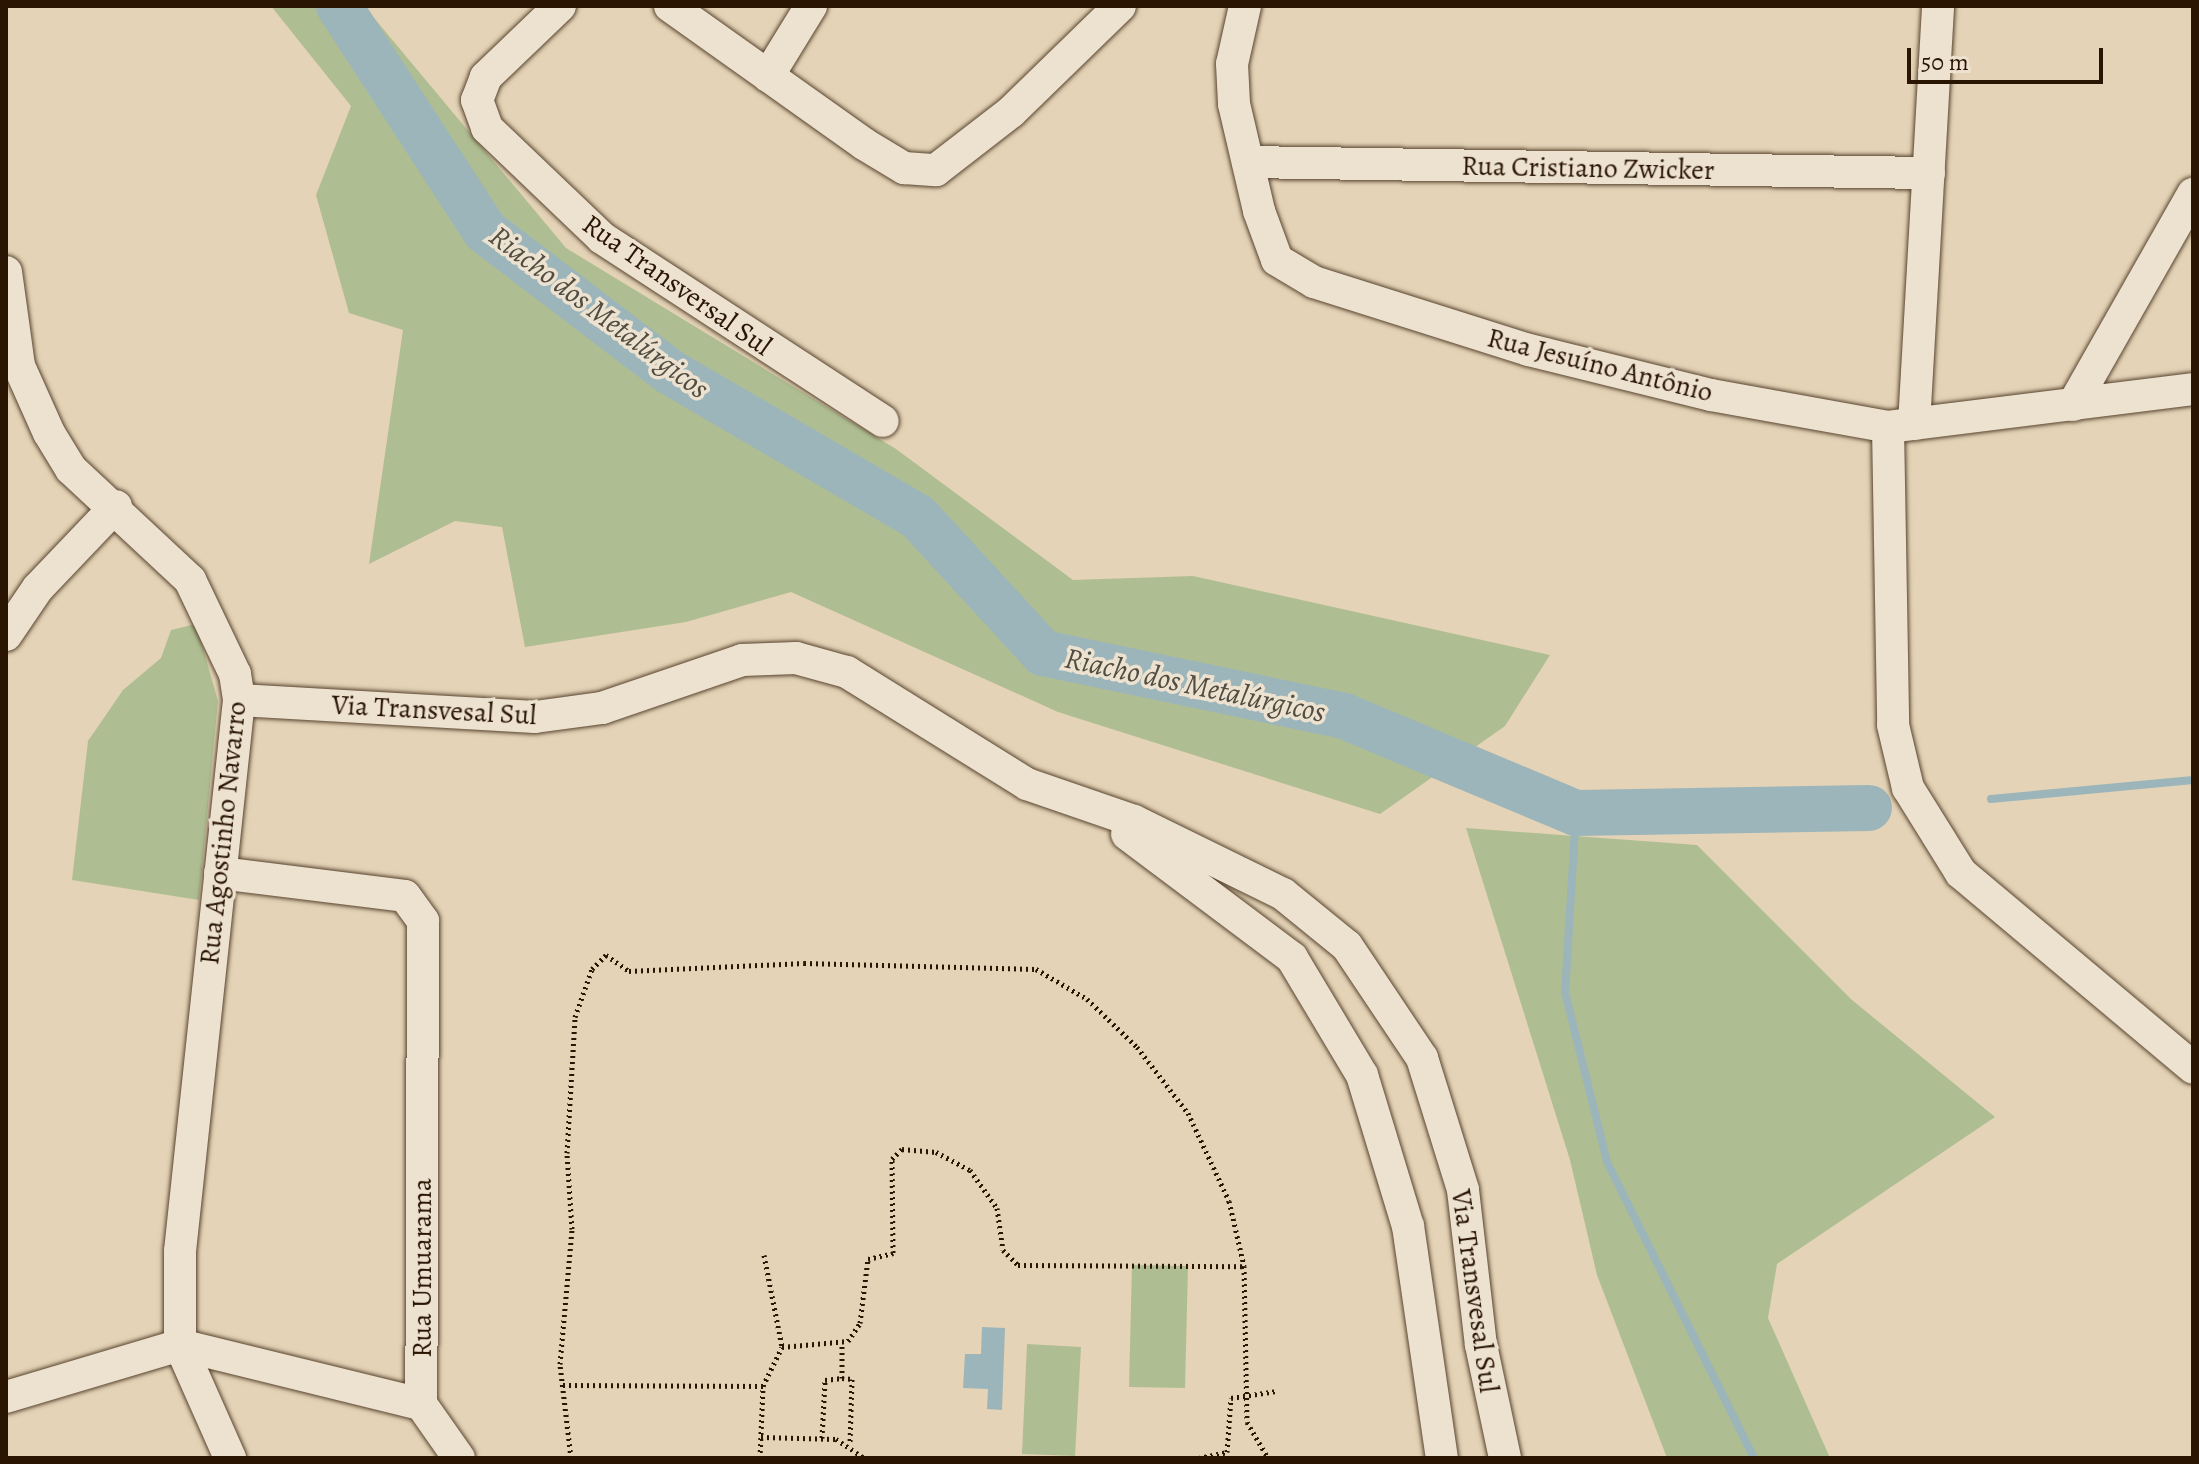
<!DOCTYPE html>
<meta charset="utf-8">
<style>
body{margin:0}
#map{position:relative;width:2199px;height:1464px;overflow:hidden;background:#e4d3b6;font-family:Alegreya,serif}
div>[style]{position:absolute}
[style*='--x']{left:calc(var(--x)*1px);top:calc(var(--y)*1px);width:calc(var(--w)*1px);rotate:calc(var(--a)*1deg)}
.green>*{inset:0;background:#afbe92}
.water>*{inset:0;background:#9bb5ba}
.stream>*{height:8px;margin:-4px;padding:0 4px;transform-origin:4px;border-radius:4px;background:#9bb5ba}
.river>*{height:46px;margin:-23px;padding:0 23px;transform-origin:23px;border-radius:23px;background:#9bb5ba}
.path>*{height:5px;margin-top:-2.5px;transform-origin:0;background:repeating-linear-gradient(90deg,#291502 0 2px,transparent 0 6px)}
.roads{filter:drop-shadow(0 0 2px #58442f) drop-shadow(0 0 2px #58442f)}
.minor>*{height:32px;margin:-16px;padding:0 16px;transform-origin:16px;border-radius:16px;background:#ede2d0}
span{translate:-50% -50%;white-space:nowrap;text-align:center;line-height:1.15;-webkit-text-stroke:7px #ede2d0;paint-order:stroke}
.street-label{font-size:28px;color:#291502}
.water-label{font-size:30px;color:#514d42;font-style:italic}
.frame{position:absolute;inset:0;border:8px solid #291502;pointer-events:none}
.scale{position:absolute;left:1907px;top:48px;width:196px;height:36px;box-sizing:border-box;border:4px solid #291502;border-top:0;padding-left:10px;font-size:24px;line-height:28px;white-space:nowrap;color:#291502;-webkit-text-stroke:6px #ede2d0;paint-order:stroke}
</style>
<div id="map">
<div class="green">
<i style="clip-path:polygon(271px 6px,364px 6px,566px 248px,896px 449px,1073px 580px,1193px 576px,1550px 655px,1505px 726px,1380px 814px,1058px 712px,791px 592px,686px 622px,525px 647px,502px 527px,455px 521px,369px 564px,403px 330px,349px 313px,316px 195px,351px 106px)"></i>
<i style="clip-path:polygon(196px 624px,218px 701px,199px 900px,72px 880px,88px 741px,123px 690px,161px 658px,171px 630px)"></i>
<i style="clip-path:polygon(1466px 828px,1697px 845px,1852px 1000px,1995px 1117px,1777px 1264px,1768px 1318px,1830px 1458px,1667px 1458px,1597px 1275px,1570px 1160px)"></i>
<i style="clip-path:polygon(1132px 1265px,1188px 1266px,1185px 1388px,1129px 1387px)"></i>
<i style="clip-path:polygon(1027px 1344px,1081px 1347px,1075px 1456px,1022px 1454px)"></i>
</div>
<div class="water">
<i style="clip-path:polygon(982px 1327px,1005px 1328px,1002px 1410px,987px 1409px,988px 1389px,963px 1388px,965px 1354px,981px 1354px)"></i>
</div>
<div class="stream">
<i style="--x:1991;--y:799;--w:203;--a:-5.4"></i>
<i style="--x:1576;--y:813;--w:179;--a:93.5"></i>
<i style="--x:1565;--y:992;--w:175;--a:76.1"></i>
<i style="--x:1607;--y:1162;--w:330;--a:63.6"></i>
</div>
<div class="river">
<i style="--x:339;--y:6;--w:268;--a:57"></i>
<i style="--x:485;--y:231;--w:233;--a:37.3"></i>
<i style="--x:670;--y:372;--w:287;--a:30.3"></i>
<i style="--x:918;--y:517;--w:185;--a:47.4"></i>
<i style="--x:1043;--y:653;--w:308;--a:11.8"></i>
<i style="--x:1344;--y:716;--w:251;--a:22.7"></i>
<i style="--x:1576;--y:813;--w:293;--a:-1"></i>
</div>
<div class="path">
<i style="--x:764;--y:1255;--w:94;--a:78.9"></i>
<i style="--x:842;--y:1378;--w:10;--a:6"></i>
<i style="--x:852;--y:1379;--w:64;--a:91.8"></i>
<i style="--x:563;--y:1385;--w:200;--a:0.3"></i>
<i style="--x:763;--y:1386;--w:43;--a:-64"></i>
<i style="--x:782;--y:1347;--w:66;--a:-5.2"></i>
<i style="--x:848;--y:1341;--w:22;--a:-56"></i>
<i style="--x:860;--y:1323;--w:64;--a:-82.9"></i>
<i style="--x:868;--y:1259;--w:26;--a:-13"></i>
<i style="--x:893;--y:1253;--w:94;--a:-90.6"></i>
<i style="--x:892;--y:1159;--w:14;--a:-45"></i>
<i style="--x:902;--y:1149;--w:34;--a:5"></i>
<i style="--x:936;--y:1152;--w:38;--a:28"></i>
<i style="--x:970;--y:1170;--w:47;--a:54.6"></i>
<i style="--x:997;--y:1208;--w:42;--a:81.9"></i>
<i style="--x:1003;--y:1250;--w:21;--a:45"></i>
<i style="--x:1018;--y:1265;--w:226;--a:0.3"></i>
<i style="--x:761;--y:1437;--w:75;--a:1.5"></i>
<i style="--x:836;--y:1439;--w:34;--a:34"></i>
<i style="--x:822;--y:1438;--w:58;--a:-87"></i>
<i style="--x:825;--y:1380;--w:17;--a:-7"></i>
<i style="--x:842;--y:1378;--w:33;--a:-90"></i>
<i style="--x:571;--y:1458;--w:95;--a:-96.7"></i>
<i style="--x:560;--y:1364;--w:136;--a:-84.9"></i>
<i style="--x:572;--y:1229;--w:76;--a:-93.8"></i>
<i style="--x:567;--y:1153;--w:136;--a:-86.6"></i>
<i style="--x:575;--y:1017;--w:51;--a:-70.5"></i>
<i style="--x:592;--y:969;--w:20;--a:-45"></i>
<i style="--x:606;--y:955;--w:28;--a:35"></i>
<i style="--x:629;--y:971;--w:175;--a:-2.6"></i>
<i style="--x:804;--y:963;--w:232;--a:1.5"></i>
<i style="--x:1036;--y:969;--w:59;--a:30.5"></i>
<i style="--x:1087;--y:999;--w:69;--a:43.8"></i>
<i style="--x:1137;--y:1047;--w:83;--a:52.3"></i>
<i style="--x:1188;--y:1113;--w:97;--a:65"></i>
<i style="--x:1229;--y:1201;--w:67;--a:77"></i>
<i style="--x:1244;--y:1266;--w:156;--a:88.9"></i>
<i style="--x:1247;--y:1422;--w:42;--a:59.7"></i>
<i style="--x:760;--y:1458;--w:72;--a:-87.6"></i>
<i style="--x:1199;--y:1458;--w:29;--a:-12"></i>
<i style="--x:1227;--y:1452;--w:54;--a:-85.8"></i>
<i style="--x:1231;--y:1398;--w:47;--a:-8.7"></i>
</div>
<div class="roads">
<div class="minor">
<i style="--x:560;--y:6;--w:103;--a:136.2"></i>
<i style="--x:486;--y:77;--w:25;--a:111"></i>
<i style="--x:477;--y:100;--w:30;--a:70"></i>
<i style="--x:487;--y:128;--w:159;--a:43.7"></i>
<i style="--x:602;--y:238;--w:335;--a:33.1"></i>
<i style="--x:670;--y:6;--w:238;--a:35.4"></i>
<i style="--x:864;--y:144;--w:47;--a:31"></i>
<i style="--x:904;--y:168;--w:32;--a:4"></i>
<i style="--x:936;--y:170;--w:95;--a:-37.7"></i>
<i style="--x:1011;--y:112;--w:152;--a:-44.2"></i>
<i style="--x:1245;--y:6;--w:59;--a:102.6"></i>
<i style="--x:1232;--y:64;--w:40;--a:87.1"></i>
<i style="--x:1234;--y:104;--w:110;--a:76.8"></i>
<i style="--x:1259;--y:211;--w:52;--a:69.8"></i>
<i style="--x:1277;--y:260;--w:43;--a:30.7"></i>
<i style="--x:1314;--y:282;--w:225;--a:17.6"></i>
<i style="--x:1529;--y:350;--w:187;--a:13.9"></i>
<i style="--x:1711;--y:395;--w:180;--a:10.2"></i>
<i style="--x:1888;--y:427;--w:307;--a:-7.1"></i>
<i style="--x:768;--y:76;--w:82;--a:-58.4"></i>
<i style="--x:1248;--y:162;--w:681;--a:0.93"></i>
<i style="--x:6;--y:272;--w:95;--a:82.1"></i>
<i style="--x:19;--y:366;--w:73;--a:65.9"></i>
<i style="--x:49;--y:433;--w:42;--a:58.6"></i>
<i style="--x:71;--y:469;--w:163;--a:43"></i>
<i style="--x:190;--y:580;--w:104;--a:64.4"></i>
<i style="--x:235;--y:674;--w:26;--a:81"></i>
<i style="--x:239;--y:700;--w:554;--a:96.11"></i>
<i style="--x:180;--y:1251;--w:94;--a:90"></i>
<i style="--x:180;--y:1345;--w:124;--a:66.1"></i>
<i style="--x:2073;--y:405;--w:243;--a:-60.4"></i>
<i style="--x:1914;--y:424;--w:419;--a:-86.7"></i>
<i style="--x:1888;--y:427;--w:298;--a:89"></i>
<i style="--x:1893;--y:725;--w:65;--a:76.6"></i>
<i style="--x:1908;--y:788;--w:100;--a:58.1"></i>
<i style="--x:1961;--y:873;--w:303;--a:40"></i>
<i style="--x:6;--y:635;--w:57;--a:-55.8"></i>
<i style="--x:38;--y:588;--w:113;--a:-46.4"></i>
<i style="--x:239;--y:700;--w:296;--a:3.3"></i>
<i style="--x:535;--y:717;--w:68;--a:-7.7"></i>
<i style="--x:602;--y:708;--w:148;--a:-18.9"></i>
<i style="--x:742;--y:660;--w:54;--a:-2.1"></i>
<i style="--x:796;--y:658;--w:53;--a:15.4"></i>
<i style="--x:847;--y:672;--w:212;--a:31.9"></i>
<i style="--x:1027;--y:784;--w:113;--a:19.1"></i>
<i style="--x:1134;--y:821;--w:166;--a:26.1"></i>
<i style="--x:1283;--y:894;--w:82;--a:39.1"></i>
<i style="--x:1347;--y:946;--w:135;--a:56.2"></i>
<i style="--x:1422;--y:1058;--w:138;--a:72.7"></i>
<i style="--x:1463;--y:1190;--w:156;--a:83.4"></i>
<i style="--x:1481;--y:1345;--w:116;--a:78"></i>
<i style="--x:1127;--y:834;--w:206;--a:36.9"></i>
<i style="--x:1292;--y:958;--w:136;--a:59.1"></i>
<i style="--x:1362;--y:1075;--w:158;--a:73.1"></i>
<i style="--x:1408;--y:1226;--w:234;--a:81.7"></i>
<i style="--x:220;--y:873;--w:186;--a:7.1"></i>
<i style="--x:405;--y:896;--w:31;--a:54"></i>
<i style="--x:423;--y:921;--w:483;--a:90.2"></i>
<i style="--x:6;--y:1397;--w:182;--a:-16.6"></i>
<i style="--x:180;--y:1345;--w:248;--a:13.8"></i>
<i style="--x:421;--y:1404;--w:66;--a:54.9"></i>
</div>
</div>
<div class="street-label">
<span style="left:1588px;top:168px;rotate:1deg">Rua Cristiano Zwicker</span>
<span style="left:677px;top:285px;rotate:35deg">Rua Transversal Sul</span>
<span style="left:1600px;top:365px;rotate:14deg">Rua Jesuíno Antônio</span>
<span style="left:434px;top:710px;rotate:3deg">Via Transvesal Sul</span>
<span style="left:223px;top:833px;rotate:-84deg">Rua Agostinho Navarro</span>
<span style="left:422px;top:1268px;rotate:-90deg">Rua Umuarama</span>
<span style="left:1475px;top:1291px;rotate:82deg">Via Transvesal Sul</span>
</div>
<div class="water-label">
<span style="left:599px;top:312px;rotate:37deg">Riacho dos Metalúrgicos</span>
<span style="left:1195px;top:685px;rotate:12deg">Riacho dos Metalúrgicos</span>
</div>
<div class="frame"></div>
<div class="scale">50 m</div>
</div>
